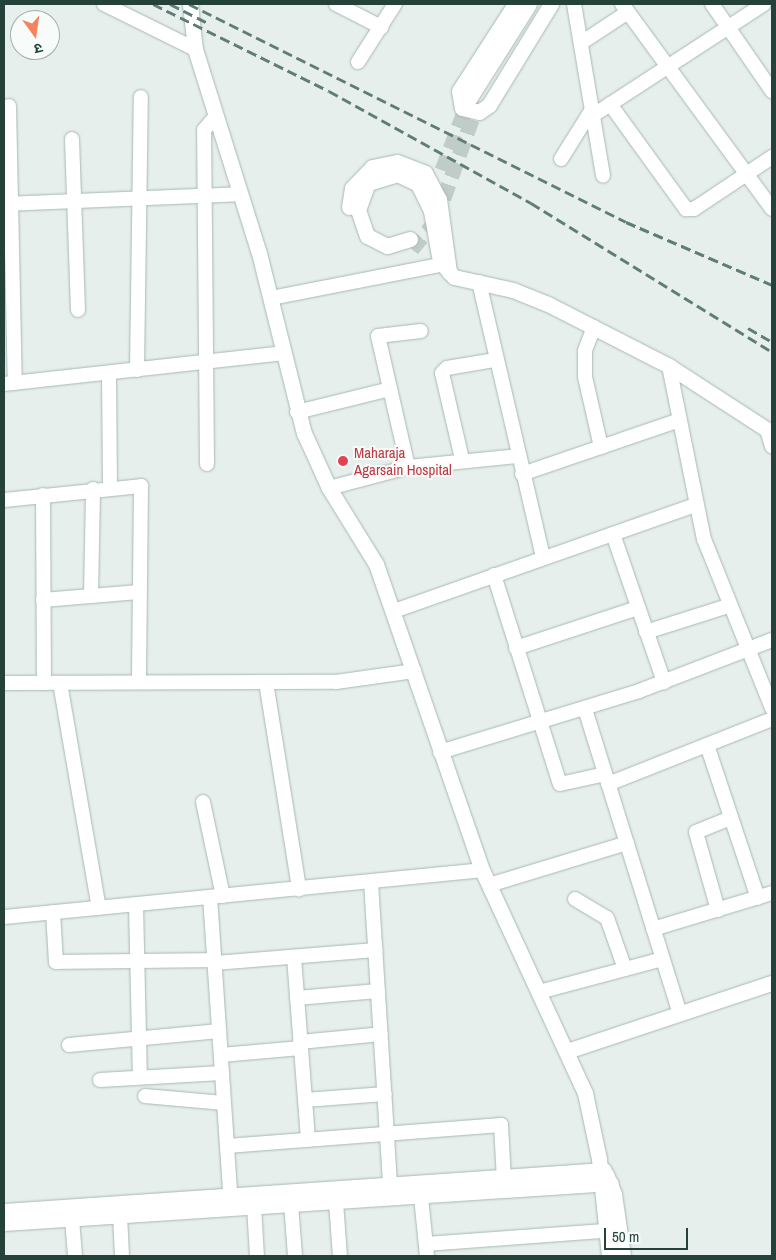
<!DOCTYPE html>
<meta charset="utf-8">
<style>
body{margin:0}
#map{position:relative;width:776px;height:1260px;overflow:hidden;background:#e6efeb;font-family:"Archivo Narrow","Noto Sans Devanagari",sans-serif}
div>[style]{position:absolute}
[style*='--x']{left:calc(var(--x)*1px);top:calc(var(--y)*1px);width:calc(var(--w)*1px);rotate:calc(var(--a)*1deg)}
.secondary-tunnel>*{height:15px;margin-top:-7.5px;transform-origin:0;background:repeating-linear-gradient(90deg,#bfccc8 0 15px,transparent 0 23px)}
.roads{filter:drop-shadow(0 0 1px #a8b8b2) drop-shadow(0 0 1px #a8b8b2)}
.street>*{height:14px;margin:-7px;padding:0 7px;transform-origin:7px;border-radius:7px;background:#fff}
.secondary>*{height:15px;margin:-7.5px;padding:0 7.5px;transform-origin:7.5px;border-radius:7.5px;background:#fff}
.rail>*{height:3px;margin-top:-1.5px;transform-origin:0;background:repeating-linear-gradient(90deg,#5f7d75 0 10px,transparent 0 15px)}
.dots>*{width:14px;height:14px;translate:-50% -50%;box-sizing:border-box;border:2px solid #f7fbf9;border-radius:50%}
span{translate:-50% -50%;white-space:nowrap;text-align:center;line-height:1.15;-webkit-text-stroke:4px #f7fbf9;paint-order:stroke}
.health-label{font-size:15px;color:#be3a42}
.left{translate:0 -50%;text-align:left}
.frame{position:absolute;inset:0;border:5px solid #24423a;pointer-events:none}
.north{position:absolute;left:10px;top:10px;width:50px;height:50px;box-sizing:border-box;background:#f7fbf9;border:1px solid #a3b1ad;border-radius:50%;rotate:166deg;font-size:14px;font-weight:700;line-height:20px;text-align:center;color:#24423a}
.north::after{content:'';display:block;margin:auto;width:18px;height:22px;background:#f4845f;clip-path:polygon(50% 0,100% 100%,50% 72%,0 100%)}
.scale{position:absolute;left:604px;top:1228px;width:84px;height:22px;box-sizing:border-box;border:2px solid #24423a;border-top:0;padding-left:6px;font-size:15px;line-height:18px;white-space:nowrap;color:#24423a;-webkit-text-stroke:4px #f7fbf9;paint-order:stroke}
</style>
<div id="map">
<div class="secondary-tunnel">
<i style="--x:442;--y:170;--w:76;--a:-69.2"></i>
<i style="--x:412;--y:249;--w:38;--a:-50"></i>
<i style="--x:436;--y:220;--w:124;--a:-70.3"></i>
</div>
<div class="roads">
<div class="street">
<i style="--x:104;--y:4;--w:102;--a:26.3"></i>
<i style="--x:336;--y:4;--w:51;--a:27.1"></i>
<i style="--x:574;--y:4;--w:174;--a:80.4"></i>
<i style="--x:622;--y:4;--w:254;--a:53.8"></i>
<i style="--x:712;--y:4;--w:106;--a:55.4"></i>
<i style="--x:581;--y:43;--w:56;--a:-33.4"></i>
<i style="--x:358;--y:62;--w:69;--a:-57.5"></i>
<i style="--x:610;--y:104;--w:130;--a:54.1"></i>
<i style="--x:686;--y:209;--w:8;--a:0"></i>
<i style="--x:694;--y:209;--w:94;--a:-33.7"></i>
<i style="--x:9;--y:106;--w:277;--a:88.8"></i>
<i style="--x:592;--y:116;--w:205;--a:-33.1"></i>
<i style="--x:72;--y:139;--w:171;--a:88"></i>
<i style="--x:561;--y:159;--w:57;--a:-58"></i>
<i style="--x:4;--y:204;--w:235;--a:-2.4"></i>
<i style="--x:479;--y:282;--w:283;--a:76.9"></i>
<i style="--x:271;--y:298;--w:181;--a:-11.1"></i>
<i style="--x:594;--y:327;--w:26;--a:111"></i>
<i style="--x:585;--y:351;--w:26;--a:90"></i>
<i style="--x:585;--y:377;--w:72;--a:77.1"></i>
<i style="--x:669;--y:366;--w:177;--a:78.6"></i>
<i style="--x:704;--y:539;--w:182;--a:68.1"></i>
<i style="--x:137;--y:370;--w:273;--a:-89.2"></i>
<i style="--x:109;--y:373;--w:114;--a:89.5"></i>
<i style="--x:4;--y:384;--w:282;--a:-6.3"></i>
<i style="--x:297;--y:412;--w:96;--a:-13.9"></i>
<i style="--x:767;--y:430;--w:17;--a:73"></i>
<i style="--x:462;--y:459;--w:88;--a:-103.1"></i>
<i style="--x:442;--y:373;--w:7;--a:-45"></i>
<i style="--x:447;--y:368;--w:49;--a:-9.5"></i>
<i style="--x:207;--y:464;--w:334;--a:-90.5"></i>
<i style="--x:204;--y:130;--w:16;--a:-50"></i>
<i style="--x:408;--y:467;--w:134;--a:-102.9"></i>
<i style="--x:378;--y:336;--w:43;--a:-6.6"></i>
<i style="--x:522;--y:474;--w:164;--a:-18.9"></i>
<i style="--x:329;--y:488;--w:82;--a:-14.9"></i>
<i style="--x:408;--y:467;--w:112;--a:-5.7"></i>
<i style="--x:43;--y:495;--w:188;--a:89.7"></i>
<i style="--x:4;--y:500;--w:138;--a:-5.8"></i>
<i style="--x:141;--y:486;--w:194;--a:90.6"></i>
<i style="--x:613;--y:534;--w:157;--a:71"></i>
<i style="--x:494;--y:575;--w:219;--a:72.5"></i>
<i style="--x:560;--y:784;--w:46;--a:-12.5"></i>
<i style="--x:91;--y:596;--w:107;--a:-88.9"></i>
<i style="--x:43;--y:600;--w:96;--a:-4.8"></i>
<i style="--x:394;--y:611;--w:319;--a:-19.4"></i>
<i style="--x:646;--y:632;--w:86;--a:-17.6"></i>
<i style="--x:516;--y:648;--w:128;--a:-18.2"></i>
<i style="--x:266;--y:682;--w:210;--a:80.9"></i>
<i style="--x:4;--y:683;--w:332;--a:-0.2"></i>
<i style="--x:336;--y:682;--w:79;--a:-8"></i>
<i style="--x:60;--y:683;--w:228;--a:80.2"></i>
<i style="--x:585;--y:709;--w:316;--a:72.7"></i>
<i style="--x:707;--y:745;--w:161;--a:71.6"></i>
<i style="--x:440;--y:752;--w:208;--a:-17"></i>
<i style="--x:639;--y:691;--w:142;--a:-21"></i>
<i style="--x:608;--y:784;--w:176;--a:-21.6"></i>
<i style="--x:203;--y:802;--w:96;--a:78"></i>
<i style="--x:371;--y:882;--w:315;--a:86.4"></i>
<i style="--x:489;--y:885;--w:144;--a:-16.9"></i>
<i style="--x:210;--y:897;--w:311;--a:86.1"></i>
<i style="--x:575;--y:899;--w:37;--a:31"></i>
<i style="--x:607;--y:918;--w:54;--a:70.6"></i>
<i style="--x:136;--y:905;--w:172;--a:88.7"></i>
<i style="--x:718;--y:910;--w:81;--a:-105.8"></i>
<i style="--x:696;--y:832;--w:38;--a:-22"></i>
<i style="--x:53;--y:912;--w:50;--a:86.6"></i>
<i style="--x:56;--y:962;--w:158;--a:-0.7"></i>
<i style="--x:4;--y:917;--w:480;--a:-5.6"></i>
<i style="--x:653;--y:929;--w:124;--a:-16.8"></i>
<i style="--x:294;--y:957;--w:183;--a:85.6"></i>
<i style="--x:215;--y:963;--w:161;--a:-4.6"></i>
<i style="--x:539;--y:992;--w:128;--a:-14.9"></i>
<i style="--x:297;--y:998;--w:81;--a:-4.9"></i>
<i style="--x:300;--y:1042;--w:81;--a:-5.6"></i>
<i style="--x:69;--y:1045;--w:151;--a:-5.3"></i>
<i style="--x:221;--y:1055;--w:80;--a:-5"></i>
<i style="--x:100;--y:1080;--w:122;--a:-3.3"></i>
<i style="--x:145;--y:1096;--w:79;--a:5.1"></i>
<i style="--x:305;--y:1100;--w:80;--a:-4.3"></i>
<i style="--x:227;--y:1146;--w:275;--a:-4.4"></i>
<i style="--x:501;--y:1125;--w:55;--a:86.9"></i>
<i style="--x:421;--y:1197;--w:59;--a:84.2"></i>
<i style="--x:336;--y:1202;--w:54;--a:85.8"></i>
<i style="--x:291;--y:1204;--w:52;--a:85.6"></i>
<i style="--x:254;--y:1206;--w:50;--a:86.6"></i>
<i style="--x:71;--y:1207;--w:49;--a:85.3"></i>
<i style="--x:120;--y:1215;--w:41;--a:87.2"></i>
<i style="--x:426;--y:1244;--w:179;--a:-4.2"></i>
</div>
<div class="secondary">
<i style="--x:190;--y:4;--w:45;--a:83.7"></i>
<i style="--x:195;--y:49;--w:214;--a:72.6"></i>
<i style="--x:259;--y:253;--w:186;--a:76"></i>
<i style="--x:304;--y:433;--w:60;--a:65.6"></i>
<i style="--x:329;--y:488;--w:89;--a:58.3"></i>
<i style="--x:376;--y:564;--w:324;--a:70.9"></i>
<i style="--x:482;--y:870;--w:246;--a:65.2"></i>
<i style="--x:585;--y:1093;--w:67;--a:78"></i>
<i style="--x:599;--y:1159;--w:98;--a:84.1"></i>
<i style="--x:515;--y:4;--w:103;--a:122.8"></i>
<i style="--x:459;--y:91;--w:17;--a:80"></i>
<i style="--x:462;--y:108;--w:17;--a:13"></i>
<i style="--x:479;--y:112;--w:12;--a:-35"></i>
<i style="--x:489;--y:105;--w:119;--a:-58.5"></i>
<i style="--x:469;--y:99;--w:112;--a:-57.7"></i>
<i style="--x:349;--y:207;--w:19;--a:-81"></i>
<i style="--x:352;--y:188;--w:29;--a:-46"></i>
<i style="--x:372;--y:167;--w:25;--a:-11"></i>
<i style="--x:397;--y:162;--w:30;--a:21"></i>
<i style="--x:425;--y:173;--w:30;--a:62"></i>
<i style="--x:439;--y:199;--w:74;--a:82.2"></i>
<i style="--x:410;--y:239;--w:24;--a:163"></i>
<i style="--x:387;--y:246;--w:22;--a:-153"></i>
<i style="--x:367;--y:236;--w:28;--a:-109"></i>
<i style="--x:358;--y:210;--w:29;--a:-70"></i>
<i style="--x:368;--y:183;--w:30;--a:-17"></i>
<i style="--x:397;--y:174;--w:23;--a:25"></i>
<i style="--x:418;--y:184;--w:30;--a:64"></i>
<i style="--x:431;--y:211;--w:51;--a:79.8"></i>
<i style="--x:440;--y:261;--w:21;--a:49"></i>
<i style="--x:454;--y:277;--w:60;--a:12.4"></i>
<i style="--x:513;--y:290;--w:38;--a:22"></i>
<i style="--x:548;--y:304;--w:136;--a:27.1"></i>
<i style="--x:669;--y:366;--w:123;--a:33"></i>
<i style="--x:567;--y:1051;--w:216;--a:-18.4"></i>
<i style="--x:606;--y:1174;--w:22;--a:68"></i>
<i style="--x:614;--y:1194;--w:63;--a:81.7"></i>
<i style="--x:4;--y:1211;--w:601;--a:-3.91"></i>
<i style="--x:4;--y:1223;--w:608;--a:-3.77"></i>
</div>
</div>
<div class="rail">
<i style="--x:153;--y:4;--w:196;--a:26.3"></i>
<i style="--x:329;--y:91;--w:231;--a:29"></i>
<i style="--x:531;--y:203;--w:283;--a:31.7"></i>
<i style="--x:170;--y:4;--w:42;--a:26.6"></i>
<i style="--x:189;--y:4;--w:488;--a:26.5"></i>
<i style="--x:626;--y:222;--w:159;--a:23.3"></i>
<i style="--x:748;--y:328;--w:28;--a:30"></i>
</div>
<div class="dots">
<i style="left:343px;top:461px;background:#e0444e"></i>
</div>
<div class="health-label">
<span class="left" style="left:354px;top:461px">Maharaja<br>Agarsain Hospital</span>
</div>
<div class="frame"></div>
<div class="north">उ</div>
<div class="scale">50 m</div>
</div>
